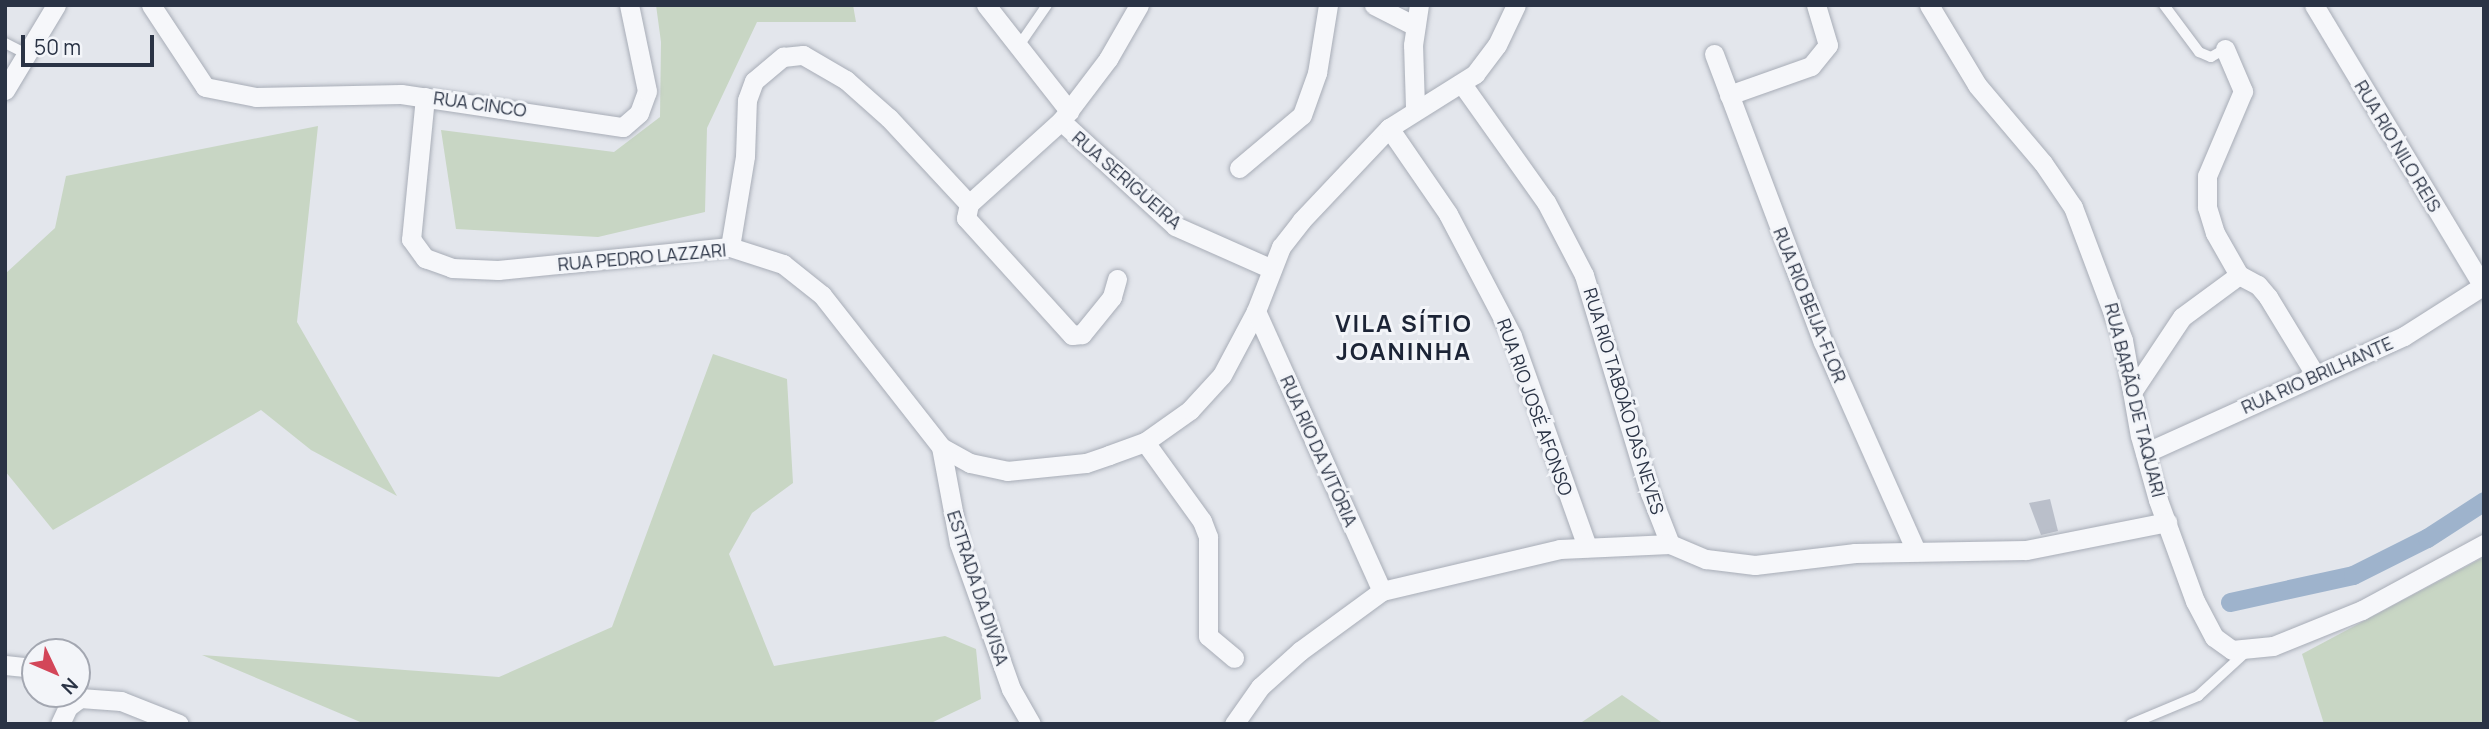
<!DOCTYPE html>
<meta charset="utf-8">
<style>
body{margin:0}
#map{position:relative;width:2489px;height:729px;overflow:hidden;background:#e3e6ec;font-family:Manrope,sans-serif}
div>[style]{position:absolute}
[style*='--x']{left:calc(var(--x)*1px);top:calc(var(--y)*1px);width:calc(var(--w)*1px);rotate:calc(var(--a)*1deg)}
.green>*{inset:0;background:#c8d6c4}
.canal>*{height:19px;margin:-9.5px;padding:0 9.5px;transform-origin:9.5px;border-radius:9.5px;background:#9eb3cc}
.building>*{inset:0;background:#babfca}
.roads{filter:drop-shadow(0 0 2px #a8adb7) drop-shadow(0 0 2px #a8adb7)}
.lane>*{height:10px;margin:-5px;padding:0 5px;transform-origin:5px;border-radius:5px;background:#f6f7fa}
.street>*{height:19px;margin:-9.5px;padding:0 9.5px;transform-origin:9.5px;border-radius:9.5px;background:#f6f7fa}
span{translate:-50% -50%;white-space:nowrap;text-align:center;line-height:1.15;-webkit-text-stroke:6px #f3f5f9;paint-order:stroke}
.street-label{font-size:18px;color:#2a3345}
.district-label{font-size:24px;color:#1c2436;font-weight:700;letter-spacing:2px}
.frame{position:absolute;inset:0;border:7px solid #2a3345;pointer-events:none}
.north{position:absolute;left:21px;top:638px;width:70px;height:70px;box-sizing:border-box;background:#f3f5f9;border:2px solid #a3a7b1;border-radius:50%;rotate:134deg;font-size:19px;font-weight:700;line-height:28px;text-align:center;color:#2a3345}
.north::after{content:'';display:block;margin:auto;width:24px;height:32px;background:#d34659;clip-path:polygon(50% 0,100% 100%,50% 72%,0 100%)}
.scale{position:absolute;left:21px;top:35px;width:133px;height:32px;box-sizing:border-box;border:4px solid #2a3345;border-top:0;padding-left:9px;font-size:21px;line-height:24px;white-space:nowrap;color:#2a3345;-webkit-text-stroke:5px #f3f5f9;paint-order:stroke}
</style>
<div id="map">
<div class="green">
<i style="clip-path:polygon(656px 5px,853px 5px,856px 22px,757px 22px,707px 128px,705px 212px,598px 237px,456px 229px,441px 130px,614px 152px,660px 117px,661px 42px)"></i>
<i style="clip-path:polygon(318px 126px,297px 322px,397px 496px,311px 450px,261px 410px,53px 530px,5px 471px,5px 274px,55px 228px,66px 176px)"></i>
<i style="clip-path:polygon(713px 354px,787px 379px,793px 483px,752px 513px,729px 554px,774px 666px,945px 636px,976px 649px,981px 699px,929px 724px,365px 724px,202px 655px,499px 677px,612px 627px)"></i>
<i style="clip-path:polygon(2484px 557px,2484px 724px,2324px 724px,2302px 654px)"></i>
<i style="clip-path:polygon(1622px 695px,1664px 724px,1579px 724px)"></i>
</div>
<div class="canal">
<i style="--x:2230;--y:602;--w:126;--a:-12.4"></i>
<i style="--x:2353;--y:575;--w:83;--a:-26.6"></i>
<i style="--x:2427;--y:538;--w:68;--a:-33"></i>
</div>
<div class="building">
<i style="clip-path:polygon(2050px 499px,2058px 531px,2041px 535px,2029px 503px)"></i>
</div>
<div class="roads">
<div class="lane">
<i style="--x:2164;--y:5;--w:59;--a:53.3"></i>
<i style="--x:2199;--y:52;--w:13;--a:23"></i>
<i style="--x:2211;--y:57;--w:16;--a:-30"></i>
<i style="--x:5;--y:43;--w:25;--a:27"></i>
<i style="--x:1018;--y:47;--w:51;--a:-55.4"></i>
<i style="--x:2131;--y:724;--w:73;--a:-22.7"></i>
<i style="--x:2198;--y:696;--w:65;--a:-42.5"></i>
</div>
<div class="street">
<i style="--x:151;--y:5;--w:98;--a:56.6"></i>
<i style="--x:205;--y:87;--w:52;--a:11.1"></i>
<i style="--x:256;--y:97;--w:145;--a:-1.2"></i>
<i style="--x:401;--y:94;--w:224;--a:8.5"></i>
<i style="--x:623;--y:127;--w:21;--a:-41"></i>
<i style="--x:639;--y:113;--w:23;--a:-70"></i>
<i style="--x:647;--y:91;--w:88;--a:-101.8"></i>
<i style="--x:986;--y:5;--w:135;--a:51.9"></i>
<i style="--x:1374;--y:5;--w:46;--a:27.1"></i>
<i style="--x:1929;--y:5;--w:93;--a:59"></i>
<i style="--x:1977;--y:85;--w:102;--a:49.8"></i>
<i style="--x:2043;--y:163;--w:53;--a:55.7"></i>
<i style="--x:2073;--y:207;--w:142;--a:69.4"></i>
<i style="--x:2123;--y:340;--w:97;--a:80"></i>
<i style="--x:2140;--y:436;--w:66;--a:74.3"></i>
<i style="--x:2158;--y:500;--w:108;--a:69.9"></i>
<i style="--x:2195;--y:601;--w:41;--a:62.2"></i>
<i style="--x:2214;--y:637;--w:22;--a:36"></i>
<i style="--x:2232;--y:650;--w:41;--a:-5.6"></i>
<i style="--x:2273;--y:646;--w:96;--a:-22"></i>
<i style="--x:2362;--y:610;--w:139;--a:-28.4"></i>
<i style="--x:2314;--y:5;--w:328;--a:59"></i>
<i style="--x:2225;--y:49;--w:46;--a:66.8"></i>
<i style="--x:2243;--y:91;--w:92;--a:113"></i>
<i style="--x:2207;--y:176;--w:31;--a:90"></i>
<i style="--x:2207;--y:207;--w:27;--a:73"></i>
<i style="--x:2215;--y:233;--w:48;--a:60.3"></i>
<i style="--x:2239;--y:275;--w:21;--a:28"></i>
<i style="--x:2258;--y:285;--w:16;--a:50"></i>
<i style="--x:2268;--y:297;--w:92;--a:58.7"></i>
<i style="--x:1714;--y:54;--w:308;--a:69.3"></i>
<i style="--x:1823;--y:342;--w:229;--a:66"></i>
<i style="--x:1462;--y:84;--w:145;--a:54.6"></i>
<i style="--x:1546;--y:202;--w:82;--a:62.5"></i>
<i style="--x:1584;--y:275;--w:228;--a:73.2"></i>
<i style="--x:1650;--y:493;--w:55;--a:68.6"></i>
<i style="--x:5;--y:90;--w:99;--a:-59"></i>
<i style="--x:1729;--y:95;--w:87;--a:-19.5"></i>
<i style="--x:1811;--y:66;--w:27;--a:-51"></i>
<i style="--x:1828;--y:45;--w:42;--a:-106.7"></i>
<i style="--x:425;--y:97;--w:143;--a:95.6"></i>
<i style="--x:411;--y:239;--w:24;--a:54"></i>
<i style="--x:425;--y:258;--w:29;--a:20"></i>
<i style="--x:452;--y:268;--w:46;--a:2.5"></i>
<i style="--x:498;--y:270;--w:233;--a:-5.7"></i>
<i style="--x:730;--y:247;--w:56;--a:17.8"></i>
<i style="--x:783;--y:264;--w:50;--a:38.5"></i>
<i style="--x:822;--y:295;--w:193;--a:51.9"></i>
<i style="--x:941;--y:447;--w:33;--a:29"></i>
<i style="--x:970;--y:463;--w:38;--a:12"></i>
<i style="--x:1007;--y:471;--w:79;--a:-5.8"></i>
<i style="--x:1086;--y:463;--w:24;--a:-19"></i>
<i style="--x:1109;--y:455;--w:38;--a:-20"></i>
<i style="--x:1145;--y:442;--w:55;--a:-35.4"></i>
<i style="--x:1190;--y:410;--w:47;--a:-47.6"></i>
<i style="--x:1222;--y:375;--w:72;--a:-62"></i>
<i style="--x:1256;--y:311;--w:69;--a:-68.7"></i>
<i style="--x:1281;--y:247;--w:33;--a:-52"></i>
<i style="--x:1301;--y:221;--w:128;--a:-46.6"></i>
<i style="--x:1389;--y:128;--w:102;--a:-32.1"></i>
<i style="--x:1475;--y:74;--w:36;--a:-53"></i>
<i style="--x:1497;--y:45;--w:44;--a:-64.6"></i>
<i style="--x:1415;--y:107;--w:62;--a:-91.8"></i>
<i style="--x:1413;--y:45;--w:40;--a:-81.5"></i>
<i style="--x:1061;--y:121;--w:155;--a:42.6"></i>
<i style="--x:1175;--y:226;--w:106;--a:23.9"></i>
<i style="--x:1389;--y:128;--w:104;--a:55.5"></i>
<i style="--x:1448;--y:214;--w:138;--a:62.3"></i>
<i style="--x:1512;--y:336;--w:224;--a:70.4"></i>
<i style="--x:1239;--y:168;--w:82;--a:-40.1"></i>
<i style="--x:1302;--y:115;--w:45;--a:-70.3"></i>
<i style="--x:1317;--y:73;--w:69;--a:-80.8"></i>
<i style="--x:730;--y:247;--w:92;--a:-80.6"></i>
<i style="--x:745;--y:156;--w:56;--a:-88"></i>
<i style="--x:747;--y:100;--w:20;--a:-70"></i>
<i style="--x:754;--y:81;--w:38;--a:-40"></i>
<i style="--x:783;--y:57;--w:20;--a:-6"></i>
<i style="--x:803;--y:55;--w:50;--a:30.2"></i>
<i style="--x:846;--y:80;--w:57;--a:41.5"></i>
<i style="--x:889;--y:118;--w:117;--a:47.1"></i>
<i style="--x:1117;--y:279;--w:19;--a:106"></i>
<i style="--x:1112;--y:297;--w:48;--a:129"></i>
<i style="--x:1082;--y:334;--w:10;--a:174"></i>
<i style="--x:1072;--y:335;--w:158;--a:-132.2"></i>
<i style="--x:966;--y:218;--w:14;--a:-78"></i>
<i style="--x:969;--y:204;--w:124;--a:-42.1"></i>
<i style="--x:1061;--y:121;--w:78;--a:-52.8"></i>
<i style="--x:1108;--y:59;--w:62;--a:-60.1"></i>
<i style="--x:1256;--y:311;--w:307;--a:65.8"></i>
<i style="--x:2132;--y:392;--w:90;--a:-56.3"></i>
<i style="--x:2182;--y:317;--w:71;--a:-36.4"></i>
<i style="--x:1145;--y:442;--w:97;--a:54.2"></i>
<i style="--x:1202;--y:521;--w:17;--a:69"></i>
<i style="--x:1208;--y:537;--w:99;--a:90"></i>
<i style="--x:1208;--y:636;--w:34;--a:40"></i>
<i style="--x:941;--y:447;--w:98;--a:79.4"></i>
<i style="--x:959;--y:543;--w:155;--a:70.4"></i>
<i style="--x:1011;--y:689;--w:40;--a:60.3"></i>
<i style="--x:2145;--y:453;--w:284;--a:-24.3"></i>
<i style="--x:2404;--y:336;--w:95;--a:-32.5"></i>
<i style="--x:5;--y:665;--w:30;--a:6"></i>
<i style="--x:60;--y:724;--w:19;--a:-65"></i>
<i style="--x:68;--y:707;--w:15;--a:-37"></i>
<i style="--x:80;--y:698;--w:41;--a:4.2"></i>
<i style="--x:121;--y:701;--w:62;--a:21.6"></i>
<i style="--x:1234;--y:724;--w:45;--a:-54.9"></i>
<i style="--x:1260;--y:687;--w:54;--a:-42"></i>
<i style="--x:1300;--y:651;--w:102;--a:-36.2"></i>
<i style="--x:1382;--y:591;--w:183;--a:-13.3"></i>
<i style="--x:1560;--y:549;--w:110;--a:-2.6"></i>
<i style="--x:1670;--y:544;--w:39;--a:23"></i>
<i style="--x:1706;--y:559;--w:49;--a:7"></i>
<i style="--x:1755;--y:565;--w:101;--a:-6.8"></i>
<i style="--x:1855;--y:553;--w:171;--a:-1"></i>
<i style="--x:2026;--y:550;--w:144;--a:-11.2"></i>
</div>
</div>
<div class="street-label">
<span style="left:480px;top:104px;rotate:8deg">RUA CINCO</span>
<span style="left:2398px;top:146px;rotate:59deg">RUA RIO NILO REIS</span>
<span style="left:1127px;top:180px;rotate:41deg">RUA SERIGUEIRA</span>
<span style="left:642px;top:257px;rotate:-5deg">RUA PEDRO LAZZARI</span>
<span style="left:1810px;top:305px;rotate:68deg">RUA RIO BEIJA-FLOR</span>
<span style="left:2317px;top:375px;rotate:-24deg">RUA RIO BRILHANTE</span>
<span style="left:2135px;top:400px;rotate:76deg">RUA BARÃO DE TAQUARI</span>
<span style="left:1624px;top:401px;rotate:73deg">RUA RIO TABOÃO DAS NEVES</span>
<span style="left:1535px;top:407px;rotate:70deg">RUA RIO JOSÉ AFONSO</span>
<span style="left:1319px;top:451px;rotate:66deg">RUA RIO DA VITÓRIA</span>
<span style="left:978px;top:588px;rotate:72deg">ESTRADA DA DIVISA</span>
</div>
<div class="district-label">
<span style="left:1404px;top:337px">VILA SÍTIO<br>JOANINHA</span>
</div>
<div class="frame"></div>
<div class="north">N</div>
<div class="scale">50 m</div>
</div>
